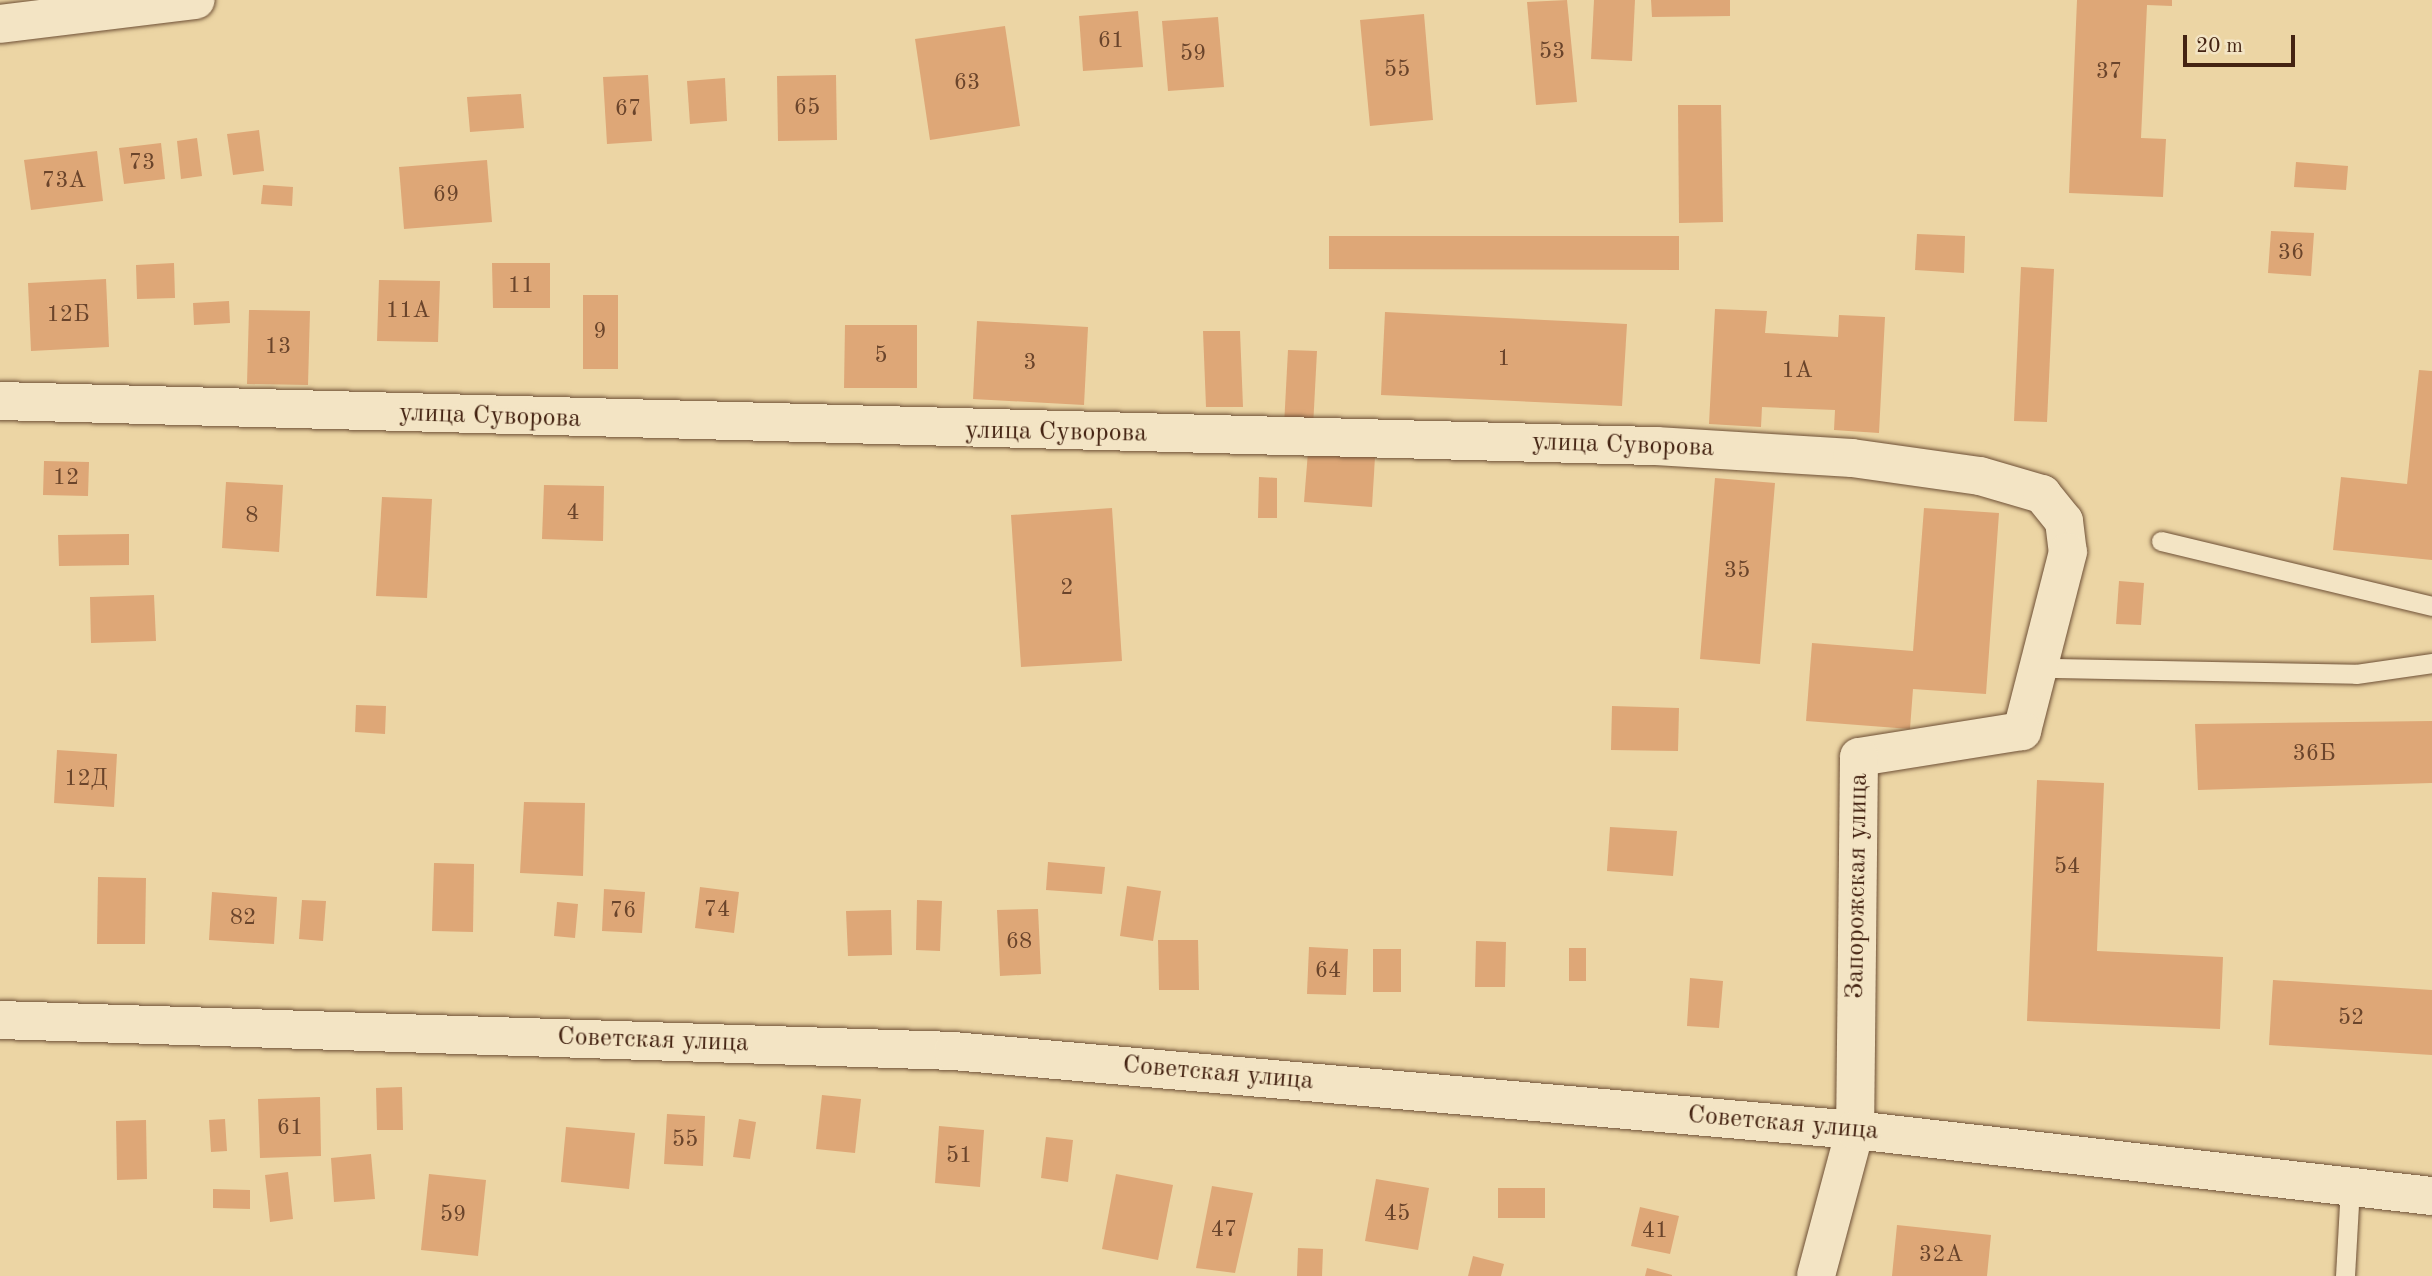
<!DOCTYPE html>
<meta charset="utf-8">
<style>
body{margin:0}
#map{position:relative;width:2432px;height:1276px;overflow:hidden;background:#ecd5a4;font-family:"Old Standard TT",serif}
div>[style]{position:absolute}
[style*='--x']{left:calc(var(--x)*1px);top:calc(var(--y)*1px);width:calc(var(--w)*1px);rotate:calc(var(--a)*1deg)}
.building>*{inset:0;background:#dea777}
.roads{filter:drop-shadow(0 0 2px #6e5036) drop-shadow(0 0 2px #6e5036)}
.service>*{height:19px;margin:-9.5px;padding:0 9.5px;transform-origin:9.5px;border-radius:9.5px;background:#f3e4c4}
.minor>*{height:38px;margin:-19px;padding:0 19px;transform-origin:19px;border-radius:19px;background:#f3e4c4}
span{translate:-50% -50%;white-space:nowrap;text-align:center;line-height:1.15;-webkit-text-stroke:5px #f3e4c4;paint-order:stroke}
.number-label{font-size:23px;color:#6a442b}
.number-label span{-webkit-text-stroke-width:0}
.street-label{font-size:26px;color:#442312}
.scale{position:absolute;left:2183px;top:35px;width:112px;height:32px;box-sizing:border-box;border:4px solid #442312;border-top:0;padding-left:9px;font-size:21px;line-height:24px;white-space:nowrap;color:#442312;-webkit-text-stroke:5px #f3e4c4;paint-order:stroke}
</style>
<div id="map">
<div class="building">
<i style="clip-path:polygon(1567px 0,1577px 102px,1536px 105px,1527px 2px)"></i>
<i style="clip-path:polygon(1594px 0,1635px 0,1632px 61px,1591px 59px)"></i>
<i style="clip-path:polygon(1651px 0,1730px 0,1730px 16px,1652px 17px)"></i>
<i style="clip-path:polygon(2077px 0,2172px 0,2172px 6px,2147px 5px,2141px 138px,2166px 139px,2163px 197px,2069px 193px)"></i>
<i style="clip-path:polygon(1138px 11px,1143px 67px,1083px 71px,1079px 16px)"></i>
<i style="clip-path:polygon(1424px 14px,1433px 120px,1370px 126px,1360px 20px)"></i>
<i style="clip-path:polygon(1218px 17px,1224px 87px,1168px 91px,1162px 21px)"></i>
<i style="clip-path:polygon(1005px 26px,1020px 126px,930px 140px,915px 39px)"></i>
<i style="clip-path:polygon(648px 75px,652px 141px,607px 144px,603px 77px)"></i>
<i style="clip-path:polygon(836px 75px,837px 140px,778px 141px,777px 76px)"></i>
<i style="clip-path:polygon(725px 78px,727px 121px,690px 124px,687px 81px)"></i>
<i style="clip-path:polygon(521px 94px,524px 128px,470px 132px,467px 97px)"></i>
<i style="clip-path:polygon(1678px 105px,1721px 105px,1723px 222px,1679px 223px)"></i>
<i style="clip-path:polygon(259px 130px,264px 171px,233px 175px,227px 134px)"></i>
<i style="clip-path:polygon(197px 138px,202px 176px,181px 179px,177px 141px)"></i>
<i style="clip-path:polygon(161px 143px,165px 179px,124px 184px,119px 148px)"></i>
<i style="clip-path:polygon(97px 151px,103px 201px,31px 210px,24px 160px)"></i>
<i style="clip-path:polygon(487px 160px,492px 222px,404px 229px,399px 167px)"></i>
<i style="clip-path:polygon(2296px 162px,2348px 166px,2346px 190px,2294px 187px)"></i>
<i style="clip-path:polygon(263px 185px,293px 187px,292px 206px,261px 204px)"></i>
<i style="clip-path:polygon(2271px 231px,2314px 233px,2311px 276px,2268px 273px)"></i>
<i style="clip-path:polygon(1917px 234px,1965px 236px,1964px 273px,1915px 270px)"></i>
<i style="clip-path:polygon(1329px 236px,1679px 236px,1679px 270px,1329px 269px)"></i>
<i style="clip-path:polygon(174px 263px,175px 298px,137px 299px,136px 265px)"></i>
<i style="clip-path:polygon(492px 263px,550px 263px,550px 308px,493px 308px)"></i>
<i style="clip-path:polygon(2021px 267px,2054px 269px,2047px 422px,2014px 421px)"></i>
<i style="clip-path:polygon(106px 279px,109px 347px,31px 351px,28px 283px)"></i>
<i style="clip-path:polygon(379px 280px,440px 281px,438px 342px,377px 341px)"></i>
<i style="clip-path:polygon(583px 295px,618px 295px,618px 369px,583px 369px)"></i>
<i style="clip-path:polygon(229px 301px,230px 323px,194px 325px,193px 303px)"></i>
<i style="clip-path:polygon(1715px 309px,1767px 311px,1765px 333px,1838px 337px,1839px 315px,1885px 317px,1879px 433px,1834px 430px,1835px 410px,1762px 407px,1761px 427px,1709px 424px)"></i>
<i style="clip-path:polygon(249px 310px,310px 311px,308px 385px,247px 384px)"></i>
<i style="clip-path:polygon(1385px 312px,1627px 324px,1622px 406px,1381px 395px)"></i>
<i style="clip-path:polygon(977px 321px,1088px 327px,1084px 405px,973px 399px)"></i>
<i style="clip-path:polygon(845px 325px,917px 325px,917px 388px,844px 388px)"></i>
<i style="clip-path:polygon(1203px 331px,1240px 331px,1243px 407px,1206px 407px)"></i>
<i style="clip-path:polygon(1288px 350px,1317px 351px,1313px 427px,1284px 426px)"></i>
<i style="clip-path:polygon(2419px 370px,2432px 371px,2432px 560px,2333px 550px,2341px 477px,2407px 484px)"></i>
<i style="clip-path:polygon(1308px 452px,1375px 457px,1372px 507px,1304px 502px)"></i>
<i style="clip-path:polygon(44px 461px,89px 462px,88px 496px,43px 495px)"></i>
<i style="clip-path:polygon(1259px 477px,1277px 478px,1277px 518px,1258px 518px)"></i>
<i style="clip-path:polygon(1715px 478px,1775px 483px,1760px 664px,1700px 659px)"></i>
<i style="clip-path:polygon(226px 482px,283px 485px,279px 552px,222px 548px)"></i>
<i style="clip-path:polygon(544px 485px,604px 486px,603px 541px,542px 539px)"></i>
<i style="clip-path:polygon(382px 497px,432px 499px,427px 598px,376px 596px)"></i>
<i style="clip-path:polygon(1112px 508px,1122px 661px,1021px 667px,1011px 515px)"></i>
<i style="clip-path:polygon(1924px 508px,1999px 513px,1986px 694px,1913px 689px,1910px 729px,1806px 721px,1812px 643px,1913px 651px)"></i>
<i style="clip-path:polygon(129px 534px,129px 565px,59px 566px,58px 535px)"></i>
<i style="clip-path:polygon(2119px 581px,2144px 583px,2141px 625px,2116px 624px)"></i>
<i style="clip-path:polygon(154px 595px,156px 641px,91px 643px,90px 597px)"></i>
<i style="clip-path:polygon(356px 705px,386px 706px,385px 734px,355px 732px)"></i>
<i style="clip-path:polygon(1612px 706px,1679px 708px,1678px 751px,1611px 750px)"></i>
<i style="clip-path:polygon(2432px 721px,2432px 783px,2198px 790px,2195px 724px)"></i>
<i style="clip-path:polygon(57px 750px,117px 754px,114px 807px,54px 803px)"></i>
<i style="clip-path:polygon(2037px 780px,2104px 783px,2097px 951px,2223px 957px,2220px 1029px,2027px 1021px)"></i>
<i style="clip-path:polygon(524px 802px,585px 803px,583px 876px,520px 873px)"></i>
<i style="clip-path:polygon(1610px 827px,1677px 831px,1673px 876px,1607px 871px)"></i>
<i style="clip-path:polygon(1048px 862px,1105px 867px,1102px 894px,1046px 890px)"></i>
<i style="clip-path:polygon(434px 863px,474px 864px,473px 932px,432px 931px)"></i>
<i style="clip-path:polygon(98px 877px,146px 878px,145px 944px,97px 944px)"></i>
<i style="clip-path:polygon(1127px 886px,1161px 891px,1153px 941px,1120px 936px)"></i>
<i style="clip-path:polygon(700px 887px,739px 892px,734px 933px,695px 928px)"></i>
<i style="clip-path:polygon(604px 889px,645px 892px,642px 933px,602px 931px)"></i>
<i style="clip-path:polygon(212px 892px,277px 897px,274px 944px,209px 940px)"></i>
<i style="clip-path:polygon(302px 900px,326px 901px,323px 941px,299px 939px)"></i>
<i style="clip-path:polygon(917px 900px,942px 901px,940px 951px,916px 950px)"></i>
<i style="clip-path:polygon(557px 902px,578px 904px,575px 938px,554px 936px)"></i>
<i style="clip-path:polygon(1038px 909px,1041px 974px,1000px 976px,997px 910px)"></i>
<i style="clip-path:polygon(891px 910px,892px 955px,848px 956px,846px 911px)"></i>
<i style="clip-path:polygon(1158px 940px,1198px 940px,1199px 990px,1159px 990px)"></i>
<i style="clip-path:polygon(1476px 941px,1506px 942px,1505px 987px,1475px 987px)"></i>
<i style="clip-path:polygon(1309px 947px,1348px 949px,1346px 995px,1307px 994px)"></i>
<i style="clip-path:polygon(1569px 948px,1586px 948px,1586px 981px,1569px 981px)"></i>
<i style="clip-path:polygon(1373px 949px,1401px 949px,1401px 992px,1373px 992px)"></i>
<i style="clip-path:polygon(1690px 978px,1723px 981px,1719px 1028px,1687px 1026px)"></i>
<i style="clip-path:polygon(2273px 980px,2432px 990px,2432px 1055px,2269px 1045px)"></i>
<i style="clip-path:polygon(402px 1087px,403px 1130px,377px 1130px,376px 1088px)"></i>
<i style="clip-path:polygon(822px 1095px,861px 1099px,855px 1153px,816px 1149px)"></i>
<i style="clip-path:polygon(320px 1097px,321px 1156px,260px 1158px,258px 1099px)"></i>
<i style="clip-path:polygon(667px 1114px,705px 1116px,703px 1166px,664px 1164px)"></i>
<i style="clip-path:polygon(225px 1119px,227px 1151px,211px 1152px,209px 1120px)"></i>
<i style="clip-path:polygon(739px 1119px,756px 1122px,750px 1159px,733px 1157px)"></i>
<i style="clip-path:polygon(146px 1120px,147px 1179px,117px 1180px,116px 1121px)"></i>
<i style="clip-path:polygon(939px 1126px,984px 1130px,980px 1187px,935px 1183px)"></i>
<i style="clip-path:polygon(566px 1127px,635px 1133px,629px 1189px,561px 1182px)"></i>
<i style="clip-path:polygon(1046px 1137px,1073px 1140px,1068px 1182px,1041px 1178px)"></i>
<i style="clip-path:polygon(371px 1154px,375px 1199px,334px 1202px,331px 1158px)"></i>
<i style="clip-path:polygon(288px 1172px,293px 1219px,270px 1222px,265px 1175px)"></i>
<i style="clip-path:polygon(429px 1174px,486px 1180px,478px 1256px,421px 1250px)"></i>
<i style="clip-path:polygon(1116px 1174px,1173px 1185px,1158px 1260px,1102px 1249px)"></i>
<i style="clip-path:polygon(1376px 1179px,1429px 1188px,1418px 1250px,1365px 1241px)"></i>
<i style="clip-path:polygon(1212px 1186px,1253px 1193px,1235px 1273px,1196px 1268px)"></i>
<i style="clip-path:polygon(1498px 1188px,1545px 1188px,1545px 1218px,1498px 1218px)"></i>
<i style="clip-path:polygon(213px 1189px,250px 1190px,250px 1209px,213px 1208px)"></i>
<i style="clip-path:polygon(1640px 1207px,1679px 1216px,1670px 1254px,1631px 1246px)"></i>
<i style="clip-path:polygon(1897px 1225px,1991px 1235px,1987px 1276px,1892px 1276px)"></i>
<i style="clip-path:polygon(1298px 1248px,1323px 1249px,1322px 1276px,1297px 1276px)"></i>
<i style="clip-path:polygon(1473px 1256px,1504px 1264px,1501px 1276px,1468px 1276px)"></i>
<i style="clip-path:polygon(1647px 1268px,1672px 1275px,1672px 1276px,1645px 1276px)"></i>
</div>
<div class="roads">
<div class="service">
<i style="--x:2161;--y:541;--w:279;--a:13.5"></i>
<i style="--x:2055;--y:668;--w:301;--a:1.1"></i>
<i style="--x:2356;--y:674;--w:77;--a:-8.2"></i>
<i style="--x:2345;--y:1276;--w:89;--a:-86.8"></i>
</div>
<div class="minor">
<i style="--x:0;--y:24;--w:197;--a:-7"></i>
<i style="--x:0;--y:401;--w:1657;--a:1.56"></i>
<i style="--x:1656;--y:446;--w:196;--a:3.5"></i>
<i style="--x:1852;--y:458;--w:129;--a:8"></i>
<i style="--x:1980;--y:476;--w:65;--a:16.2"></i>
<i style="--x:2042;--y:494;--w:35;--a:51"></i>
<i style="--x:2064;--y:521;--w:31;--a:83"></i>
<i style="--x:2068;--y:552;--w:185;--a:104.4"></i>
<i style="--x:2022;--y:731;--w:165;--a:170.9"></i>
<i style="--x:1859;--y:757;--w:373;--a:90.6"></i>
<i style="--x:1855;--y:1130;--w:151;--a:105"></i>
<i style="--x:0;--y:1020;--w:954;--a:1.86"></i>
<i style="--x:953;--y:1051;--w:905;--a:5.01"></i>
<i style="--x:1855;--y:1130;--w:581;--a:6.53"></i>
</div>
</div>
<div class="number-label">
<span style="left:1111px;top:41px">61</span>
<span style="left:1552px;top:52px">53</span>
<span style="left:1193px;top:54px">59</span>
<span style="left:1397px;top:70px">55</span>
<span style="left:2109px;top:72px">37</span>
<span style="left:967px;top:83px">63</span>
<span style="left:807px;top:108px">65</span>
<span style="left:628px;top:109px">67</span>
<span style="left:142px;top:163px">73</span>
<span style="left:64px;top:181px">73А</span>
<span style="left:446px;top:195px">69</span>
<span style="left:2291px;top:253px">36</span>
<span style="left:521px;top:286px">11</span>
<span style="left:408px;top:311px">11А</span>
<span style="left:68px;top:315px">12Б</span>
<span style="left:600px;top:332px">9</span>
<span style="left:278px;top:347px">13</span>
<span style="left:881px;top:356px">5</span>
<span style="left:1504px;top:359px">1</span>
<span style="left:1030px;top:363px">3</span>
<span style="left:1797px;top:371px">1А</span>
<span style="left:66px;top:478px">12</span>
<span style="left:573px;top:513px">4</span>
<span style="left:252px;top:516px">8</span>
<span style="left:1737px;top:571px">35</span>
<span style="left:1067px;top:588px">2</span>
<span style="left:2314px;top:754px">36Б</span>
<span style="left:86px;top:779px">12Д</span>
<span style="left:2067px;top:867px">54</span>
<span style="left:717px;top:910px">74</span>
<span style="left:623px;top:911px">76</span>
<span style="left:243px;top:918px">82</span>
<span style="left:1019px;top:942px">68</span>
<span style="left:1328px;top:971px">64</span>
<span style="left:2351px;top:1018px">52</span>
<span style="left:290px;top:1128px">61</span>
<span style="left:685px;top:1140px">55</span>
<span style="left:959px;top:1156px">51</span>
<span style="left:1397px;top:1214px">45</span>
<span style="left:453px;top:1215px">59</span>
<span style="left:1224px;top:1230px">47</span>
<span style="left:1655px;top:1231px">41</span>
<span style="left:1941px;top:1255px">32А</span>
</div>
<div class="street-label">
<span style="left:490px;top:417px;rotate:2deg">улица Суворова</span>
<span style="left:1056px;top:433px;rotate:1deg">улица Суворова</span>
<span style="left:1623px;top:446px;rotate:2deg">улица Суворова</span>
<span style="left:1858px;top:886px;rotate:-89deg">Запорожская улица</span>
<span style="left:653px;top:1041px;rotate:2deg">Советская улица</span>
<span style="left:1218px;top:1074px;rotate:5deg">Советская улица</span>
<span style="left:1783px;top:1124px;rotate:5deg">Советская улица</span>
</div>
<div class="scale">20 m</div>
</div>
